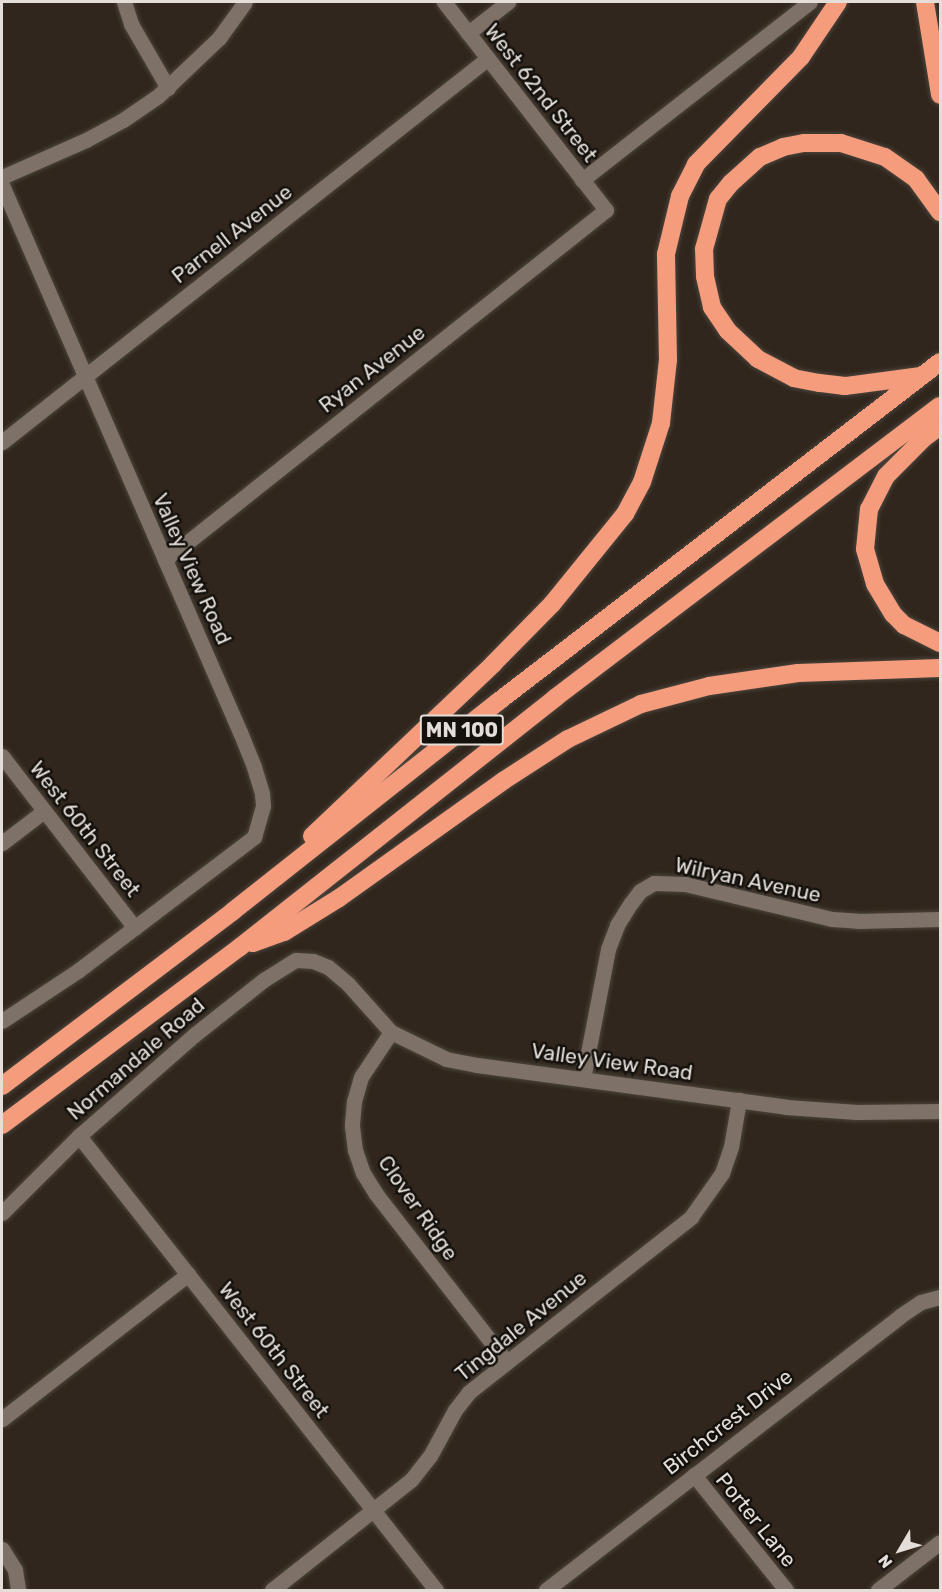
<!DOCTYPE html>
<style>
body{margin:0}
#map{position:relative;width:942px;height:1592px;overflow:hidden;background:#30261d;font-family:Rubik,sans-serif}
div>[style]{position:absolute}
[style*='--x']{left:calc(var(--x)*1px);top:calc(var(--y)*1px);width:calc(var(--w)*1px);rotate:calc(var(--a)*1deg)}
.roads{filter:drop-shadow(0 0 2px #4c453d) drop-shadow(0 0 2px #4c453d)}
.minor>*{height:15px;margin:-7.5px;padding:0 7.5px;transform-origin:7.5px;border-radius:7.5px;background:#7e7268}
.highway>*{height:18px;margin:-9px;padding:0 9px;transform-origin:9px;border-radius:9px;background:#f59c7d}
span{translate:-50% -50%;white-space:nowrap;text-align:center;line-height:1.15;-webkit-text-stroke:5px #14100c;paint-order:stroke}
.shield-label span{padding:2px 4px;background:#14100c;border:2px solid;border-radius:4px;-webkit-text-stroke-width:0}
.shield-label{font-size:20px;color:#e4ddd8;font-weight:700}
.street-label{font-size:21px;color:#e4ddd8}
.frame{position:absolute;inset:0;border:3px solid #e4ddd8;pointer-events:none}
.north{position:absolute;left:870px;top:1520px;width:60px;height:60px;-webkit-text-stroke:4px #14100c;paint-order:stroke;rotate:232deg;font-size:16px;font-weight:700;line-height:24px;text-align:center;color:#e4ddd8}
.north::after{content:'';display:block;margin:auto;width:21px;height:27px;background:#e4ddd8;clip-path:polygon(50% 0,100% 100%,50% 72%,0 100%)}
</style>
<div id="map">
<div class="roads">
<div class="minor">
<i style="--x:124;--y:2;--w:23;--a:72"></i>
<i style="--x:131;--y:24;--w:74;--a:60"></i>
<i style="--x:468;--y:33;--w:51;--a:-37.8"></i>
<i style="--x:2;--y:177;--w:92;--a:-23.8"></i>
<i style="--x:86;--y:140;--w:42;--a:-28.4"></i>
<i style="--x:123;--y:120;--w:42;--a:-34.4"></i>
<i style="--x:158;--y:96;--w:84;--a:-43.6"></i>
<i style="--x:219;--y:38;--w:44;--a:-54.2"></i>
<i style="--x:582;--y:180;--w:289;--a:-38"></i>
<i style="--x:2;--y:185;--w:597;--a:66.49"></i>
<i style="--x:240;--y:732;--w:38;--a:68"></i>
<i style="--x:254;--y:767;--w:28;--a:73"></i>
<i style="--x:262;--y:794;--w:12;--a:85"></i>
<i style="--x:263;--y:806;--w:32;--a:106"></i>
<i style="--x:254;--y:837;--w:220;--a:142.8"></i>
<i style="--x:79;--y:970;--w:92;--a:146.5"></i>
<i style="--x:2;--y:442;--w:619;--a:-38.31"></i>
<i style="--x:165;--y:560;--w:563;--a:-38.44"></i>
<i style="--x:606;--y:210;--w:264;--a:-127.9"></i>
<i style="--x:2;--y:756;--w:217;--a:52.3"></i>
<i style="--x:2;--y:843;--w:53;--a:-37.3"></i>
<i style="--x:391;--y:1032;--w:54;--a:123.7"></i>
<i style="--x:361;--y:1077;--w:25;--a:106"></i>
<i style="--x:354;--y:1101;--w:25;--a:95"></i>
<i style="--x:352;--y:1126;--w:24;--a:83"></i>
<i style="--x:355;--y:1150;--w:24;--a:71"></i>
<i style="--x:363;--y:1173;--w:25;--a:58"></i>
<i style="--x:376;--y:1194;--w:213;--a:52.1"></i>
<i style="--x:583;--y:1079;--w:132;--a:-79.1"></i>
<i style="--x:608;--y:949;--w:26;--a:-69"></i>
<i style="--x:617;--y:925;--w:26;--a:-58"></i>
<i style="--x:631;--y:903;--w:15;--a:-53"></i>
<i style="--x:640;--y:891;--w:16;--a:-30"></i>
<i style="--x:654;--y:883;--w:31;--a:2"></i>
<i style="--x:685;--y:884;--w:151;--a:13.4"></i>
<i style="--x:832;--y:919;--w:26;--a:4"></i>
<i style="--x:858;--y:921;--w:82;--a:-1.4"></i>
<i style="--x:79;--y:1136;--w:578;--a:51.82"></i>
<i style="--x:2;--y:1213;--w:109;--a:-45"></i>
<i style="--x:79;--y:1136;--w:153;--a:-41.3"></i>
<i style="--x:194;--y:1035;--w:90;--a:-38.3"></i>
<i style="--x:265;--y:979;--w:36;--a:-32"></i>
<i style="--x:296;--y:960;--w:17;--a:3"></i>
<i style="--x:313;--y:961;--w:16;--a:22"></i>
<i style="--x:328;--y:967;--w:26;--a:40"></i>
<i style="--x:348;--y:984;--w:64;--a:48.1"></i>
<i style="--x:391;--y:1032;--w:61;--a:26.1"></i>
<i style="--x:446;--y:1059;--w:32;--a:11"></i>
<i style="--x:477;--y:1065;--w:312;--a:7.7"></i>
<i style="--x:786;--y:1107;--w:71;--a:4"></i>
<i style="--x:857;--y:1112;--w:83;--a:-0.7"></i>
<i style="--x:2;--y:1419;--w:236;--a:-37.9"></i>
<i style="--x:694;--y:1475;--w:147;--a:51.3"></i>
<i style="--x:2;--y:1549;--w:25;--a:58"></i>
<i style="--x:15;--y:1570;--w:20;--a:81"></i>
<i style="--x:272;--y:1590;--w:177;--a:-38.4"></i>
<i style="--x:411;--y:1480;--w:31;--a:-52"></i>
<i style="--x:430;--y:1456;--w:52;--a:-61.5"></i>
<i style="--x:455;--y:1410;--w:23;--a:-52"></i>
<i style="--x:469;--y:1392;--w:283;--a:-38.2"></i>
<i style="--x:691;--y:1217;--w:54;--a:-54.8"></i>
<i style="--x:722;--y:1173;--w:28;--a:-71"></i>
<i style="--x:731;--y:1147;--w:48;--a:-80.3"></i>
<i style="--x:546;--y:1590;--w:448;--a:-37.7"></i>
<i style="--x:900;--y:1316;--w:25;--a:-34"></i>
<i style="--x:921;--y:1302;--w:20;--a:-15"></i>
<i style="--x:878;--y:1590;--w:78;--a:-37.7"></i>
</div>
<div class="highway">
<i style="--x:925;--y:2;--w:94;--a:80.8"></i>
<i style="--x:921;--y:376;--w:77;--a:172.5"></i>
<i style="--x:845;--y:386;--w:26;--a:-173"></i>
<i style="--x:819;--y:383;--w:25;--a:-169"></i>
<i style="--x:794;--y:378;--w:41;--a:-152.2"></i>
<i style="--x:758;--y:359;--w:41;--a:-137"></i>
<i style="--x:728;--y:331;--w:29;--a:-124"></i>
<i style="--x:712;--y:307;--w:32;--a:-103"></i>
<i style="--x:705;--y:276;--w:27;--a:-92"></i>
<i style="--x:704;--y:249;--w:52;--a:-74.4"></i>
<i style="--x:718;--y:199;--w:21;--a:-51"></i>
<i style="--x:731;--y:183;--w:39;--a:-42"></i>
<i style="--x:760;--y:157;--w:25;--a:-23"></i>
<i style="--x:783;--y:147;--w:21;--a:-11"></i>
<i style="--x:804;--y:143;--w:37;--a:0"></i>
<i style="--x:841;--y:143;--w:46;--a:17.7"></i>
<i style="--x:885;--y:157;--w:38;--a:35"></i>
<i style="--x:916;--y:179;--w:41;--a:54"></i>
<i style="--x:940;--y:426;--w:21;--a:143"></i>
<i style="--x:923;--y:439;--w:52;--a:135"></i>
<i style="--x:886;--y:476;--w:37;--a:117"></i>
<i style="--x:869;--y:509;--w:40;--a:95.7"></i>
<i style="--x:865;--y:549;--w:36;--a:74"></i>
<i style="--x:875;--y:584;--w:35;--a:59"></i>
<i style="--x:893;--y:614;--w:16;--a:45"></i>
<i style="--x:904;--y:625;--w:40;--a:26.6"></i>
<i style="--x:312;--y:836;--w:250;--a:-43.5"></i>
<i style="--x:493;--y:664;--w:84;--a:-45.5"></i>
<i style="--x:552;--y:604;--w:116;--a:-51"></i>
<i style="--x:625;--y:514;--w:36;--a:-62"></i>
<i style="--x:642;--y:482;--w:62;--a:-72.1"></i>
<i style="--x:661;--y:423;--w:63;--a:-83.7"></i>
<i style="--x:668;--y:360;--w:106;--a:-91.1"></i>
<i style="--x:666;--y:254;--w:60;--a:-76.4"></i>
<i style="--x:680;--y:196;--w:36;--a:-63"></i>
<i style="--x:696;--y:164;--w:150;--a:-45.5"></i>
<i style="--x:801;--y:57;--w:66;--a:-56.1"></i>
<i style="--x:253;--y:943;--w:33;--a:-20"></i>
<i style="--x:284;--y:932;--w:65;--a:-31.7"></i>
<i style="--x:339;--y:898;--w:201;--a:-35.5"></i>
<i style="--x:503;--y:781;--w:77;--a:-32.9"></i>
<i style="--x:568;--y:739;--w:81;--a:-25.6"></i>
<i style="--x:641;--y:704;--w:70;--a:-14.8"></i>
<i style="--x:709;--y:686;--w:90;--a:-8.3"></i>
<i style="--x:798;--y:673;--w:142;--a:-2"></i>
<i style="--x:2;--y:1086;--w:290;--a:-37.1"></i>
<i style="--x:233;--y:911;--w:339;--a:-38.3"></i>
<i style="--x:499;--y:701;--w:556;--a:-37.55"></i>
<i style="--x:2;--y:1125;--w:297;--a:-36.8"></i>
<i style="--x:240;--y:947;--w:402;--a:-38.3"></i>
<i style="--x:555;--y:698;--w:483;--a:-37.2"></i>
</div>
</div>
<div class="shield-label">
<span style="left:462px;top:730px">MN 100</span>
</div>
<div class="street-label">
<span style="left:541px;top:93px;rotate:52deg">West 62nd Street</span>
<span style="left:232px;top:234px;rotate:-38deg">Parnell Avenue</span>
<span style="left:372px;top:369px;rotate:-38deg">Ryan Avenue</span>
<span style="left:192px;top:569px;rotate:66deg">Valley View Road</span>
<span style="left:85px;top:829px;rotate:52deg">West 60th Street</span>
<span style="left:748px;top:880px;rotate:12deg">Wilryan Avenue</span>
<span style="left:136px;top:1059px;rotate:-41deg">Normandale Road</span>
<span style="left:612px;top:1062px;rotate:8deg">Valley View Road</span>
<span style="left:418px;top:1208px;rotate:55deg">Clover Ridge</span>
<span style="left:521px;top:1326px;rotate:-39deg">Tingdale Avenue</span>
<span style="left:274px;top:1350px;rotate:52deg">West 60th Street</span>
<span style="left:728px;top:1422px;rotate:-38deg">Birchcrest Drive</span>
<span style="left:756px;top:1520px;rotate:51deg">Porter Lane</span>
</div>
<div class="frame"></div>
<div class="north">N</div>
</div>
